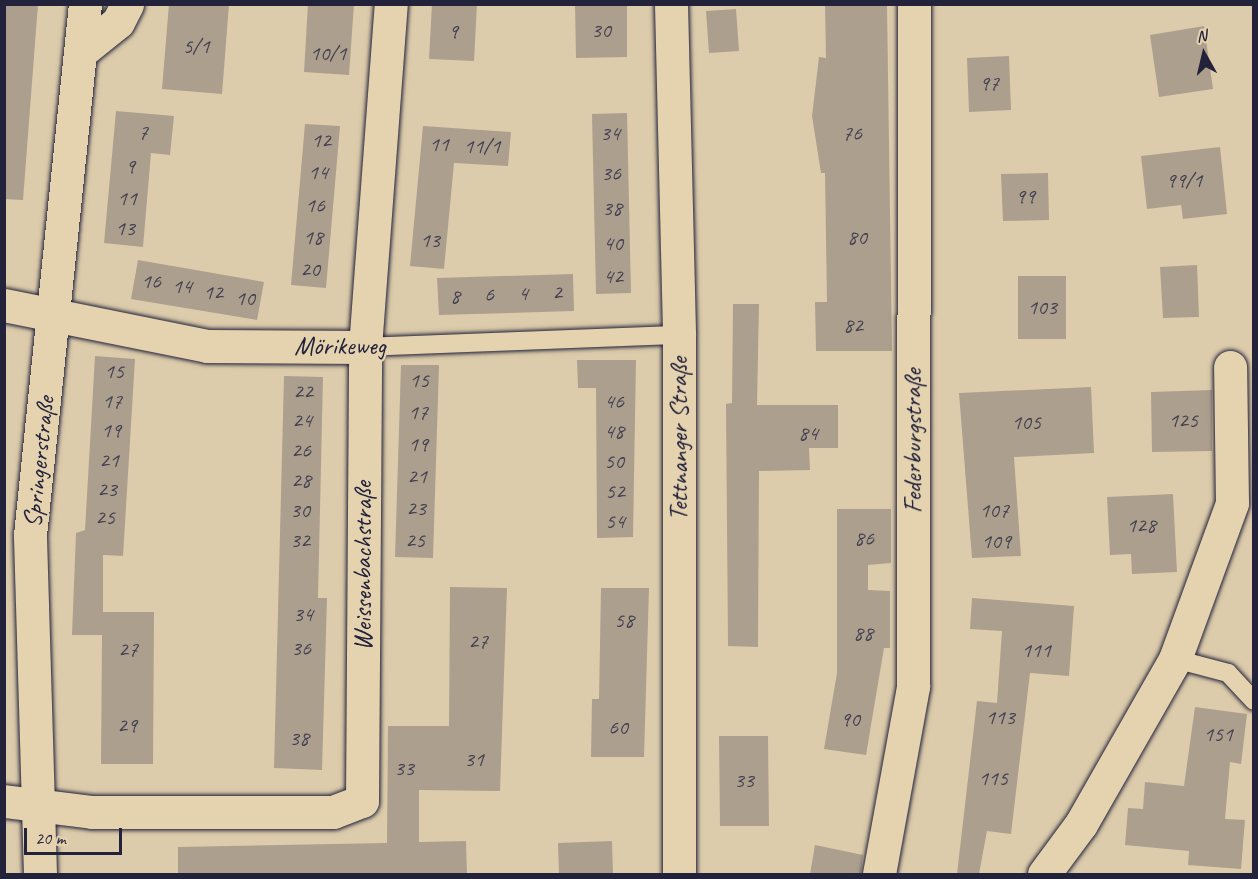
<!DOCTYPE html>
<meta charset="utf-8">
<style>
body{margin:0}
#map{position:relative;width:1258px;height:879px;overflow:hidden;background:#ddccab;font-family:Caveat,sans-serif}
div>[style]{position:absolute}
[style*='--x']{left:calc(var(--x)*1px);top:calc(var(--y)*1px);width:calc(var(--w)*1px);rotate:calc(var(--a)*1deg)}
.building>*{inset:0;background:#ac9f8e}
.roads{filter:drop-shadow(0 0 2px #22223b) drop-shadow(0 0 2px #22223b)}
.service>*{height:18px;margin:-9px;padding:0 9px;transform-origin:9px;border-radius:9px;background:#e5d3b0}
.minor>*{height:33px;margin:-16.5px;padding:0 16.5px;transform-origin:16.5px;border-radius:16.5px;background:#e5d3b0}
span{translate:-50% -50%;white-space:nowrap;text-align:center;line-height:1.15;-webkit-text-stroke:4.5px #e5d3b0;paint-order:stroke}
.number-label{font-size:22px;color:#444150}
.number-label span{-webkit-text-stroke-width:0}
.street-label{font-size:26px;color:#22223b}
.frame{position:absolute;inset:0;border:6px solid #22223b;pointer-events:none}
.north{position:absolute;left:1174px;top:24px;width:60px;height:60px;-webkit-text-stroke:4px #e5d3b0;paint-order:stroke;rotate:352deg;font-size:16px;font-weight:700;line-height:24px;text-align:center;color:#22223b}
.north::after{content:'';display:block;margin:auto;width:21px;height:27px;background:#22223b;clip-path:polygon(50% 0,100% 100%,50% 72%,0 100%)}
.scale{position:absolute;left:24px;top:828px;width:98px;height:27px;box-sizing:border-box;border:3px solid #22223b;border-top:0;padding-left:8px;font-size:18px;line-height:21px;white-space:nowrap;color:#22223b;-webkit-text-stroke:4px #e5d3b0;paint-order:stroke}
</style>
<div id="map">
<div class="building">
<i style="clip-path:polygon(4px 4px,38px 4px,23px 200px,4px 199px)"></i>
<i style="clip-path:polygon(169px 4px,229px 4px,222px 94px,162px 89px)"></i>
<i style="clip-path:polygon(308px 4px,354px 4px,349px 75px,304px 72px)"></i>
<i style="clip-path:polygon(432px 4px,477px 4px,474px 61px,429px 59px)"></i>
<i style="clip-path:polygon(575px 4px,627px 4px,627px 57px,576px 58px)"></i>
<i style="clip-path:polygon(825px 4px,887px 4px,892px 351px,816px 351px,815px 302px,827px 302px,825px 173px,821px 173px,812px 116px,819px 57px,826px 58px)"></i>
<i style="clip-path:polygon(736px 9px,739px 51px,709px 53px,706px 11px)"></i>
<i style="clip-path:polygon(1204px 26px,1213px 89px,1159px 97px,1150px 35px)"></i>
<i style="clip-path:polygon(1009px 56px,1011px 110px,969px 112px,967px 58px)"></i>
<i style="clip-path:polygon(116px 111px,174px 116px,170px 155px,151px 153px,143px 247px,104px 243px)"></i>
<i style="clip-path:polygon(627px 113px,631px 293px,596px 294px,592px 114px)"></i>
<i style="clip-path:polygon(305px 124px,340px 126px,326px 288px,291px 285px)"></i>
<i style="clip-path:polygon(423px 126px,511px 132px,508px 166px,454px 163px,444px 269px,410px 266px)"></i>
<i style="clip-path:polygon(1220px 147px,1227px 214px,1183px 219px,1181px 205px,1147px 209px,1141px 156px)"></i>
<i style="clip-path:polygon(1048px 173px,1049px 220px,1003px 221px,1001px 174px)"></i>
<i style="clip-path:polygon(138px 260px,264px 282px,257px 320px,131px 299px)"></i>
<i style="clip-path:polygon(1197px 265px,1199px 317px,1163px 318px,1160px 267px)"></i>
<i style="clip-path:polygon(573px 274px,574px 311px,439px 315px,437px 278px)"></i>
<i style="clip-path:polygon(1018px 276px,1066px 276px,1066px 339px,1018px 339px)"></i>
<i style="clip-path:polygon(733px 304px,759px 304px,757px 405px,838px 405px,838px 448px,809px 448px,810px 470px,759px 471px,758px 647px,728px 646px,726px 404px,732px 403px)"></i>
<i style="clip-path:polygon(95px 356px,135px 359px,123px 556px,103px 555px,103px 612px,154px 612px,153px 764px,101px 764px,102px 635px,72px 635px,76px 533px,85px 530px)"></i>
<i style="clip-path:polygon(577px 360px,636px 360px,633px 537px,597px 538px,596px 388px,578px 388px)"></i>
<i style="clip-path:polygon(401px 365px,439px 365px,433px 558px,395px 557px)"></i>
<i style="clip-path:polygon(284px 376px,323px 377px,318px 598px,327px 598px,322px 770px,274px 768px)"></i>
<i style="clip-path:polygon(1091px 387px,1094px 453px,1014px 457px,1021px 556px,972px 558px,959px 393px)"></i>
<i style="clip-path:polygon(1212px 390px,1212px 451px,1152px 452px,1151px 392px)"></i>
<i style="clip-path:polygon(1173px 494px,1177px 572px,1132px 574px,1131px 554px,1110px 555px,1107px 497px)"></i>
<i style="clip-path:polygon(837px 509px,891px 509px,891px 563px,868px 565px,868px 590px,890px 591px,890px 648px,884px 648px,866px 755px,824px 749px,837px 673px)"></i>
<i style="clip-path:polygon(450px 587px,507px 588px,500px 791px,419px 790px,419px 842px,466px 841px,467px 874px,178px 874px,178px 847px,387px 843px,388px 726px,449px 726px)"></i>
<i style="clip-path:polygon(601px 588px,649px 588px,644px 757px,591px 757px,592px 699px,599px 699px)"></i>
<i style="clip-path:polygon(972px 598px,1074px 606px,1069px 676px,1030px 673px,1011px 834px,987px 831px,979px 874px,957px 874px,977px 701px,997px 703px,1002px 631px,970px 629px)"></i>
<i style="clip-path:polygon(1195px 707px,1247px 714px,1241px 764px,1230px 762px,1225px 819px,1245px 820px,1241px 869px,1188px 865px,1189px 851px,1125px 845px,1128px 808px,1143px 809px,1145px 782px,1184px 786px)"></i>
<i style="clip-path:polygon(719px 736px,768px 736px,769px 826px,720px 826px)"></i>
<i style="clip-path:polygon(612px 841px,613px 874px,559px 874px,558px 843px)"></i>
<i style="clip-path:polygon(815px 845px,863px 855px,861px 874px,810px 874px)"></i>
</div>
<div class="roads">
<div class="service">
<i style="--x:365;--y:347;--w:314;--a:-2.2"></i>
<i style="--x:1175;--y:659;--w:55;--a:14.8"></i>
<i style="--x:1228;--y:673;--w:38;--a:47"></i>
</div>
<div class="minor">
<i style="--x:671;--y:4;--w:331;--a:88.6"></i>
<i style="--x:679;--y:335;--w:539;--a:90"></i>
<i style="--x:82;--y:51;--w:46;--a:-38.9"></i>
<i style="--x:118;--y:22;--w:20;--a:-63"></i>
<i style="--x:4;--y:305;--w:207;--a:11.4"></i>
<i style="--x:207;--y:346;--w:158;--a:0.4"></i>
<i style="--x:4;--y:801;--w:89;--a:7.1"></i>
<i style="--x:92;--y:812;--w:241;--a:0"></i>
<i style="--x:333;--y:812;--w:31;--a:-21"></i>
<i style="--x:362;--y:801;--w:454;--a:-89.6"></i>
<i style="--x:365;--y:347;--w:344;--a:-85.7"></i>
<i style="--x:40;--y:874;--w:339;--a:-91.7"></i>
<i style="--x:30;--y:535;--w:534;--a:-84.09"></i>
<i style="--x:879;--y:874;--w:191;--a:-79.7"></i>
<i style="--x:913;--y:686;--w:682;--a:-89.92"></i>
<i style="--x:1044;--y:874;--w:62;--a:-53.5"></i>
<i style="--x:1081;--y:824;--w:190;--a:-60.3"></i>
<i style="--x:1175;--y:659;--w:166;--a:-69.9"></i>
<i style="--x:1232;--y:503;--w:136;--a:-90.8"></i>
</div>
</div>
<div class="number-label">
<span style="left:601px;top:31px">30</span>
<span style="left:453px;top:32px">9</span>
<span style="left:196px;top:47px">5/1</span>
<span style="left:328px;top:54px">10/1</span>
<span style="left:989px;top:84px">97</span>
<span style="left:143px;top:133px">7</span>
<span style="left:610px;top:134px">34</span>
<span style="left:852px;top:134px">76</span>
<span style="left:321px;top:141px">12</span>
<span style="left:439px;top:145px">11</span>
<span style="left:482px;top:147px">11/1</span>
<span style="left:130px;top:167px">9</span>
<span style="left:318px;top:173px">14</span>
<span style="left:611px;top:174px">36</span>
<span style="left:1184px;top:181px">99/1</span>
<span style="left:1025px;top:197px">99</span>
<span style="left:127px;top:199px">11</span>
<span style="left:315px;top:206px">16</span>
<span style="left:612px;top:209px">38</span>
<span style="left:125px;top:229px">13</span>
<span style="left:313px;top:238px">18</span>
<span style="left:857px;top:238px">80</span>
<span style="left:430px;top:241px">13</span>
<span style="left:613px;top:244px">40</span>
<span style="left:310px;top:270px">20</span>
<span style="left:613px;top:277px">42</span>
<span style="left:151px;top:282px">16</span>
<span style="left:182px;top:287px">14</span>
<span style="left:213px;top:293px">12</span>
<span style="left:557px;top:293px">2</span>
<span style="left:523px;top:294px">4</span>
<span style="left:489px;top:295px">6</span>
<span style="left:455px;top:297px">8</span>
<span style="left:245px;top:299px">10</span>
<span style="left:1042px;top:308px">103</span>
<span style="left:853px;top:326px">82</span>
<span style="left:114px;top:372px">15</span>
<span style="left:419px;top:381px">15</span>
<span style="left:303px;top:392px">22</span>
<span style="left:112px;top:402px">17</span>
<span style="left:614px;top:402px">46</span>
<span style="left:418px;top:413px">17</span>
<span style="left:302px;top:421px">24</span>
<span style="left:1183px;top:421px">125</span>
<span style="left:1026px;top:423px">105</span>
<span style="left:111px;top:431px">19</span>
<span style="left:614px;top:432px">48</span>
<span style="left:808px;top:434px">84</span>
<span style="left:418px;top:445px">19</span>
<span style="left:301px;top:451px">26</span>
<span style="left:109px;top:461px">21</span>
<span style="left:614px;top:462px">50</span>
<span style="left:417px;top:477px">21</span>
<span style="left:301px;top:481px">28</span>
<span style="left:107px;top:490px">23</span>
<span style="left:615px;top:492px">52</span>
<span style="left:416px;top:509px">23</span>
<span style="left:300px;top:511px">30</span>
<span style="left:994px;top:511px">107</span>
<span style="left:105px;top:518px">25</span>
<span style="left:615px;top:522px">54</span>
<span style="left:1141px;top:526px">128</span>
<span style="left:864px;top:539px">86</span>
<span style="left:300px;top:541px">32</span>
<span style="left:415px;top:541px">25</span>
<span style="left:996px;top:542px">109</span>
<span style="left:303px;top:615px">34</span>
<span style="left:624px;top:621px">58</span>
<span style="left:863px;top:634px">88</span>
<span style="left:478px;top:642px">27</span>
<span style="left:301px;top:649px">36</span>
<span style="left:128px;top:650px">27</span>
<span style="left:1036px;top:651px">111</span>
<span style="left:1000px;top:718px">113</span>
<span style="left:850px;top:720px">90</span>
<span style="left:127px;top:726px">29</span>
<span style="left:618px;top:728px">60</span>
<span style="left:1218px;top:735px">151</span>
<span style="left:299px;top:739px">38</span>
<span style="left:474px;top:760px">31</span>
<span style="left:404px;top:769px">33</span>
<span style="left:993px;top:779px">115</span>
<span style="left:744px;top:781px">33</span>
</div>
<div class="street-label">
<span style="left:340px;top:346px">Mörikeweg</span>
<span style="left:679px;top:439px;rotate:-90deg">Tettnanger Straße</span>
<span style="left:913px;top:441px;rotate:-90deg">Federburgstraße</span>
<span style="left:39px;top:462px;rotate:-84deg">Springerstraße</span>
<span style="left:363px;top:566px;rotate:-90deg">Weissenbachstraße</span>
</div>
<div class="frame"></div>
<div class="north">N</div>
<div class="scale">20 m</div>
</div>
